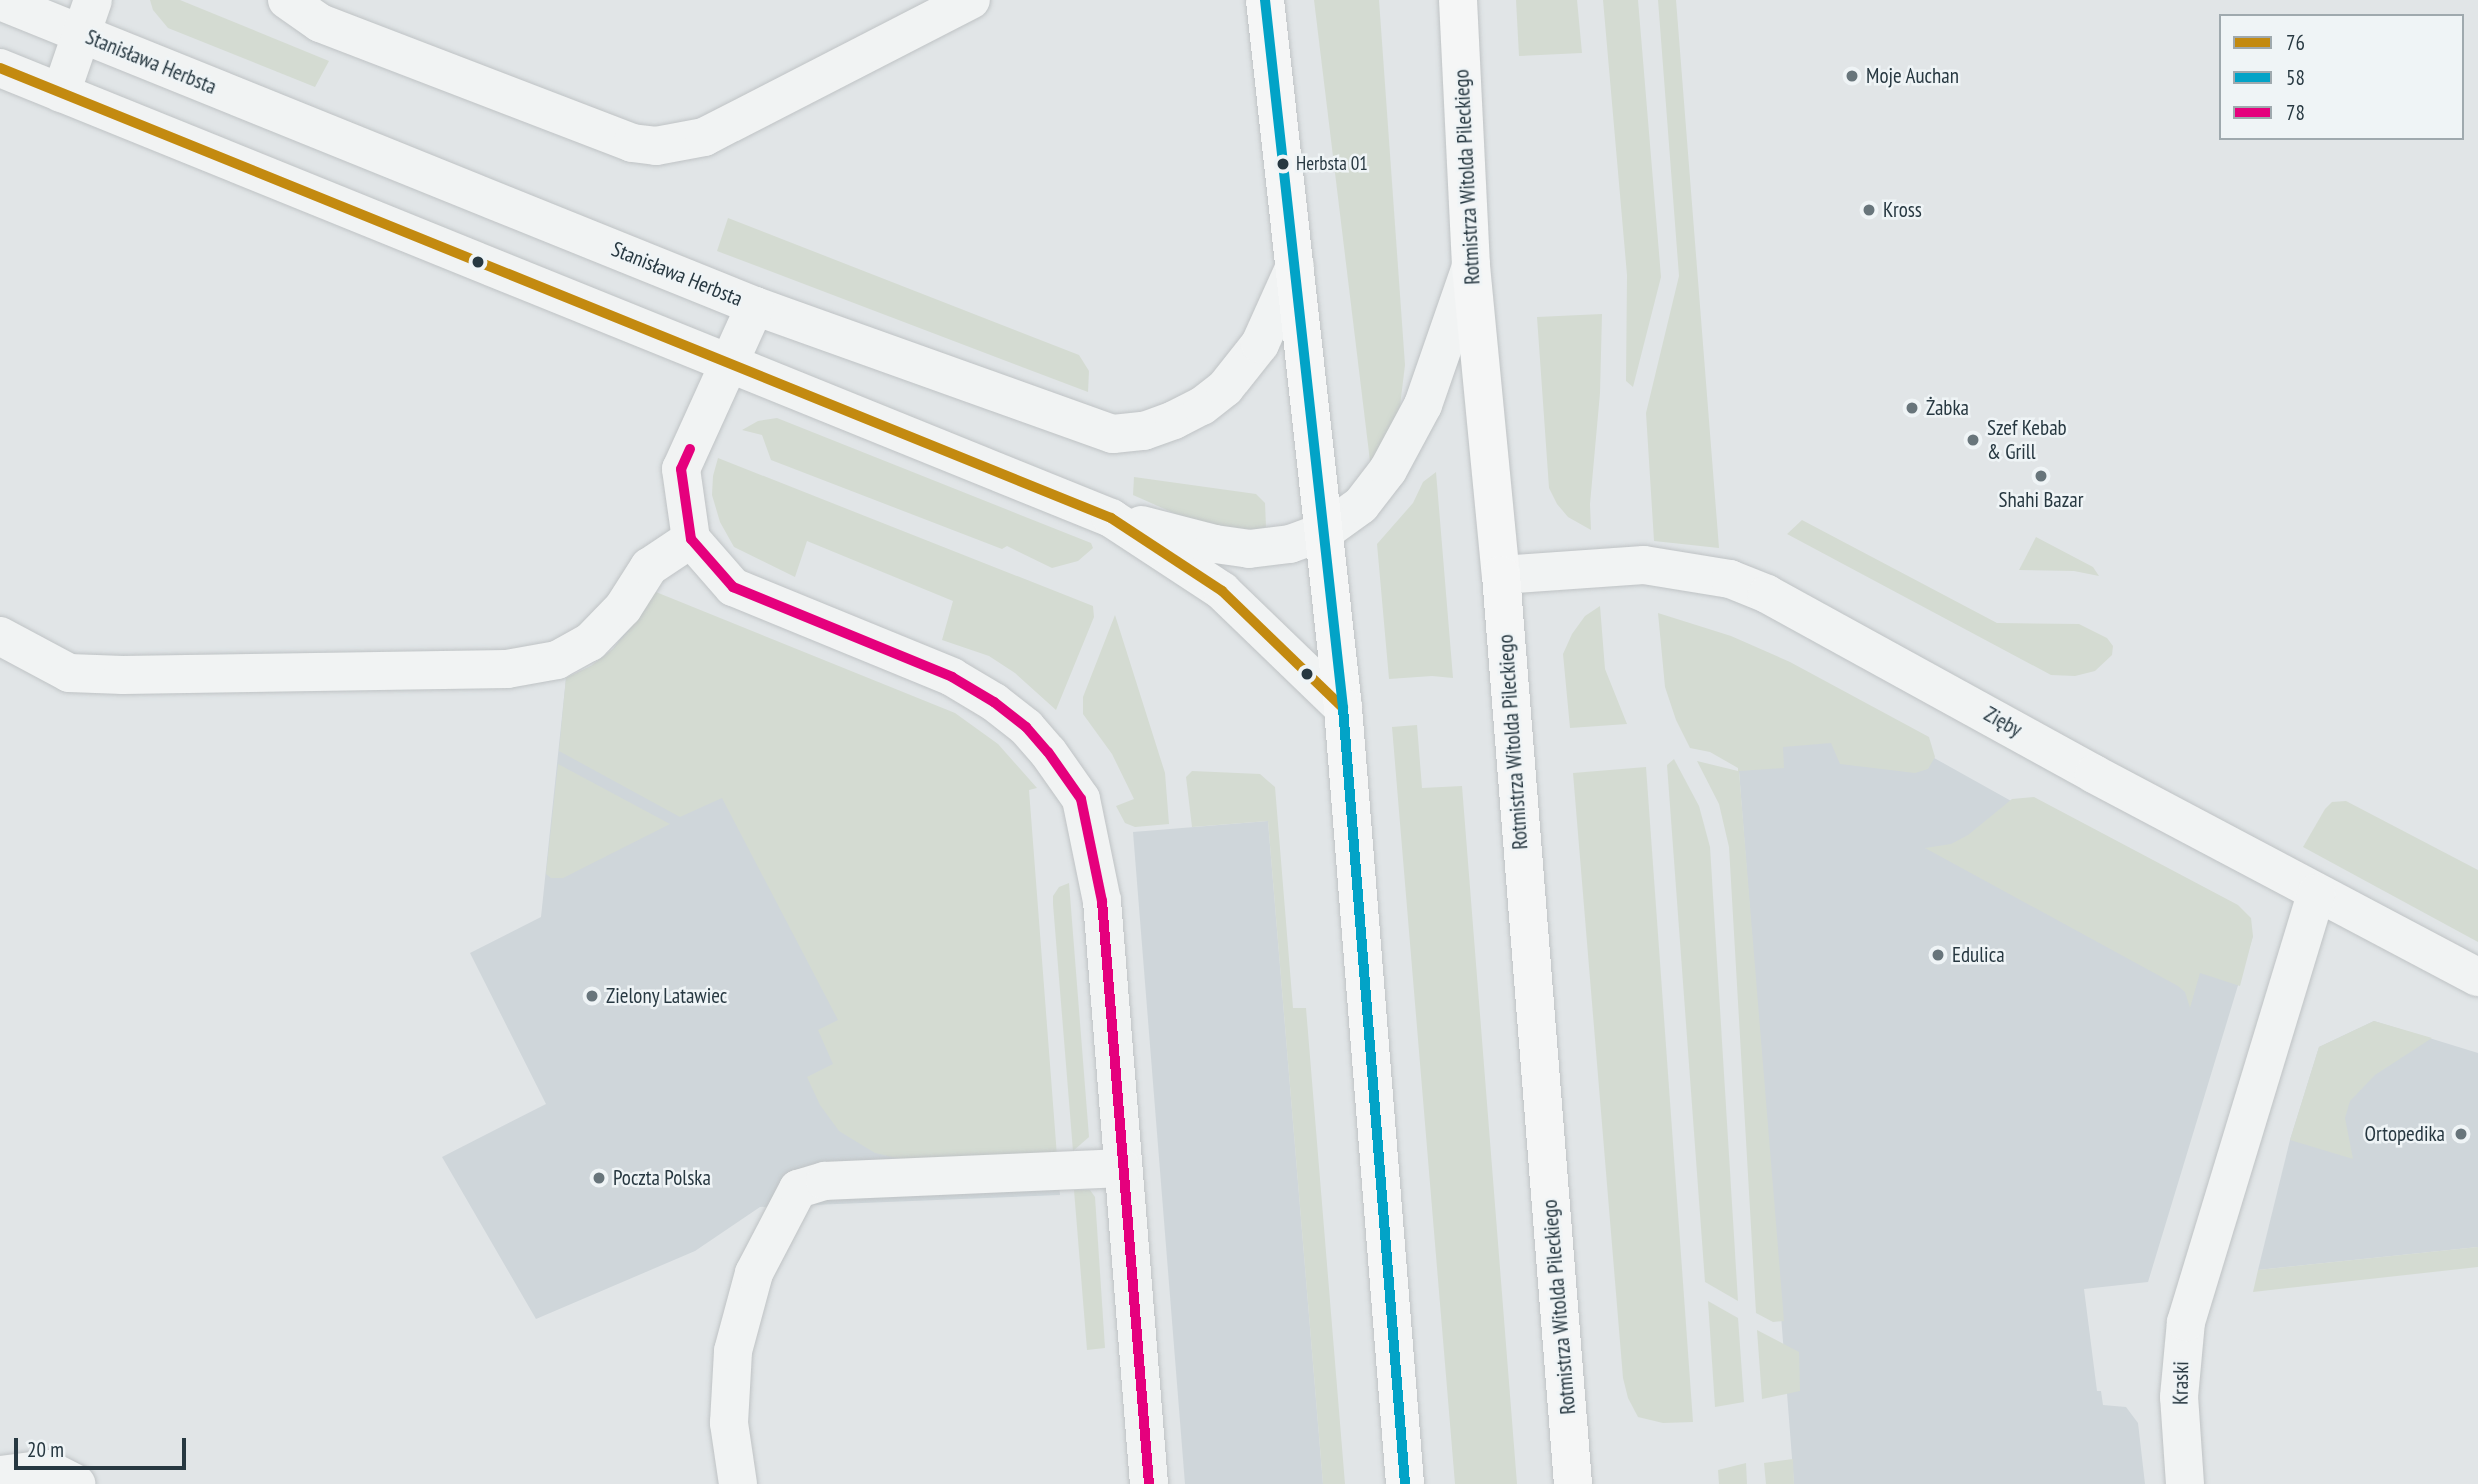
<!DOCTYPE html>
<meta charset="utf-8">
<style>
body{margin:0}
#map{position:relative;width:2478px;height:1484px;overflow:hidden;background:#e1e5e7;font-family:"PT Sans Narrow",sans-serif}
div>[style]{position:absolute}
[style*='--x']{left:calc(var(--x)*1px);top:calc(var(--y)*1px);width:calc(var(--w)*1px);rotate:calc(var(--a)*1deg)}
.built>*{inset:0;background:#cfd6da}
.green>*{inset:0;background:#d4dbd2}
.roads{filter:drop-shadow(0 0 2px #bfc3c5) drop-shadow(0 0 2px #bfc3c5)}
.minor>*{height:38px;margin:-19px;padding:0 19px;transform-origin:19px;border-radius:19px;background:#f1f3f3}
.major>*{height:38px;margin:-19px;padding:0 19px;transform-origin:19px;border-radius:19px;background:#f5f6f6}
.bus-1>*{height:10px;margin:-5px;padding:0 5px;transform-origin:5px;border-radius:5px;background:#c38a10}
.bus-2>*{height:10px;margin:-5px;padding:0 5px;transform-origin:5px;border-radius:5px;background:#02a3c7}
.bus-3>*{height:10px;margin:-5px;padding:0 5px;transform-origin:5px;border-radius:5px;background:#e5007d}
.dots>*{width:19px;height:19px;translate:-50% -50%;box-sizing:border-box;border:4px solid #eff4f6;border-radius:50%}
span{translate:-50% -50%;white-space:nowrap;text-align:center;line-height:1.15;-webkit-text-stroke:5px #eff4f6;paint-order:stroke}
.bus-label{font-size:19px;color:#273841}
.left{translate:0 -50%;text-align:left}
.street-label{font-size:21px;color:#273841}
.poi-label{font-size:21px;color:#273841}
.right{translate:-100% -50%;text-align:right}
.legend{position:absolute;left:2219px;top:14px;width:245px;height:126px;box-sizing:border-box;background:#eff4f6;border:2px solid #9fa9ae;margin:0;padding:9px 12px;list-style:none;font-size:21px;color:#273841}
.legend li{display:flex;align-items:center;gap:14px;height:35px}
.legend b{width:35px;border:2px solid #9fa9ae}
.scale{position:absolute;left:14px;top:1438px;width:172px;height:32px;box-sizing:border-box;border:4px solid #273841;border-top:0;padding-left:9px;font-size:21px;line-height:24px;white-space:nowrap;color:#273841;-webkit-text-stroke:5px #eff4f6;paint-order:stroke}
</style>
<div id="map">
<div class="built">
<i style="clip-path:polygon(643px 607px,1057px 1156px,1060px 1195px,760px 1207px,695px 1251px,536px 1319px,442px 1157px,546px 1104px,470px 953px,541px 917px,566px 678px,591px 666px,613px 649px)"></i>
<i style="clip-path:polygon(1798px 682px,2253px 936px,2148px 1282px,2084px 1289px,2097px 1391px,2101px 1391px,2103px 1405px,2126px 1407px,2138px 1423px,2145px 1484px,1794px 1484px,1739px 771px)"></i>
<i style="clip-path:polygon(1268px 821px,1323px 1484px,1185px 1484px,1133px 832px)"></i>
<i style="clip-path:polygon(2374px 1021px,2478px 1053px,2478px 1247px,2258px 1270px,2290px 1140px,2319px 1047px)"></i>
</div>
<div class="green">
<i style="clip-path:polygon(150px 0,180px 0,329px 61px,315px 87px,168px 28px,153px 10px)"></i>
<i style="clip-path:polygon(1314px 0,1379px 0,1405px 365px,1400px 406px,1385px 443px,1370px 461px)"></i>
<i style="clip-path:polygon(1516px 0,1577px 0,1582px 53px,1519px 56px)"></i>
<i style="clip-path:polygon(1603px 0,1638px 0,1661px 277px,1633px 387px,1626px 381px,1627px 275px)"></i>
<i style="clip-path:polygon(1658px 0,1676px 0,1719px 548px,1654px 541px,1646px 413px,1679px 276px)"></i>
<i style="clip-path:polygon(728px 218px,1079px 355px,1089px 371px,1088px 392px,717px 251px)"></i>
<i style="clip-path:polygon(1602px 314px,1600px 393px,1590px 504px,1591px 530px,1568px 517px,1557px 504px,1549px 488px,1537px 317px)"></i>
<i style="clip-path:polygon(777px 418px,1091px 543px,1093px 548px,1078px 561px,1052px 568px,1007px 546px,1002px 549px,771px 460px,762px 435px,742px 430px,758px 421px)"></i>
<i style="clip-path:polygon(718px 458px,1093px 606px,1094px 617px,1056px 710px,1015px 673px,989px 656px,942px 640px,953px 601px,807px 541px,795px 577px,734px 547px,720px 522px,712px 495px,713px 476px)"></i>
<i style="clip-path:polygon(1436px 472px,1453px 678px,1432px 676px,1389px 679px,1377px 544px,1413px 503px,1423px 482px)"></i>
<i style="clip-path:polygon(1134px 477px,1256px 494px,1265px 503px,1266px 527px,1228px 537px,1133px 495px)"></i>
<i style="clip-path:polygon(1802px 520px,1997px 623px,2079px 624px,2107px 638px,2113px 646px,2112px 655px,2095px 671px,2075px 676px,2051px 675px,1787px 534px)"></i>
<i style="clip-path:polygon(2036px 537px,2093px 567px,2099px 576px,2074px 571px,2019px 570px)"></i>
<i style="clip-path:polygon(651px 590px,955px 713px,998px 744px,1037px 788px,1029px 790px,1057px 1156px,905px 1160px,875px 1153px,839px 1131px,820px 1105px,807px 1077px,833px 1064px,818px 1030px,838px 1020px,722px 798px,680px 817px,559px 751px,566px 678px,591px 666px,613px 649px,630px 629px)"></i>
<i style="clip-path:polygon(1600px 606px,1605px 669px,1627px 724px,1570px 728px,1563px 654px,1572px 634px,1585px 616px)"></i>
<i style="clip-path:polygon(1658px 613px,1731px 636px,1790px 662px,1929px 737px,1935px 757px,1928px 769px,1915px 773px,1840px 764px,1831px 743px,1783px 747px,1784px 768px,1739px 771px,1784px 1321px,1773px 1322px,1756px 1313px,1729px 847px,1719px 804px,1697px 761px,1738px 771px,1738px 768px,1710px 752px,1690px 748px,1676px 720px,1665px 687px)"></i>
<i style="clip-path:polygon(1115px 615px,1165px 773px,1169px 824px,1135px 827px,1125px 823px,1116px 806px,1134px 799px,1112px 754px,1083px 714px,1083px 697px)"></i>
<i style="clip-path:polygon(1417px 725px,1422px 788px,1462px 786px,1517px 1484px,1455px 1484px,1392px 727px)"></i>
<i style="clip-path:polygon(1674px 759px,1699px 806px,1710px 847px,1738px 1301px,1705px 1282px,1667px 765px)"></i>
<i style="clip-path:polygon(558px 764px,670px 824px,563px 878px,551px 878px,546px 874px)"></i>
<i style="clip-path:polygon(1646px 767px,1693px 1422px,1663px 1423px,1638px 1417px,1628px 1398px,1623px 1378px,1573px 773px)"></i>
<i style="clip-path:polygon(1192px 771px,1260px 774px,1275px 787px,1293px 1008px,1306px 1008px,1345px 1484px,1323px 1484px,1268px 821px,1192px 827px,1186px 777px)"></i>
<i style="clip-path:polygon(2034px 797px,2238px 905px,2251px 918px,2253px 936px,2240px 986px,2200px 973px,2190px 1008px,2185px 992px,2178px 986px,1925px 848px,1951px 844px,1968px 835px,2012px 799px)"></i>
<i style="clip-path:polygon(2346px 801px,2478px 870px,2478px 942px,2303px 847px,2325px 809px,2332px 802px)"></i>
<i style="clip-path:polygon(1069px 883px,1089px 1137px,1073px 1151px,1053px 904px,1053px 896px,1059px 887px)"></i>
<i style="clip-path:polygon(2374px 1021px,2432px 1038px,2375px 1075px,2350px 1101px,2345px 1118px,2353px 1159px,2290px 1140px,2319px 1047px)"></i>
<i style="clip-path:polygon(1074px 1190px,1090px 1190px,1095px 1197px,1105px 1348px,1087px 1350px)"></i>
<i style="clip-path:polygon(2478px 1247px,2478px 1267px,2253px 1292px,2258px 1270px)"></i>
<i style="clip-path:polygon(1708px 1301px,1738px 1318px,1744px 1402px,1715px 1407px)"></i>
<i style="clip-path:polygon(1757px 1330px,1799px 1352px,1800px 1391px,1762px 1399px)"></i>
<i style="clip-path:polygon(1793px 1459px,1794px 1484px,1766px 1484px,1764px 1463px)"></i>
<i style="clip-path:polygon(1746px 1463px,1747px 1484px,1719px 1484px,1718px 1470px)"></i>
</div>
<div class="roads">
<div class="minor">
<i style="--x:287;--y:0;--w:40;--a:34.9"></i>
<i style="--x:320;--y:23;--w:334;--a:21"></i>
<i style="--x:632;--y:143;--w:24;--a:7"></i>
<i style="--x:656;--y:146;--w:49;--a:-10.6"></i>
<i style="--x:704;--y:137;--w:300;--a:-27.2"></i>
<i style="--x:0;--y:1;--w:814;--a:22"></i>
<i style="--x:755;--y:306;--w:380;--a:19.7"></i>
<i style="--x:1113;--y:434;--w:31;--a:-6"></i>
<i style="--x:1144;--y:431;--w:32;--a:-20"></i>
<i style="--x:1174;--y:420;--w:31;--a:-27"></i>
<i style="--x:1202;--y:406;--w:29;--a:-38"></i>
<i style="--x:1225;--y:388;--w:56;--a:-51.5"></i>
<i style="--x:1260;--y:344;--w:85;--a:-65.8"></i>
<i style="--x:0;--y:68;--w:1199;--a:22.05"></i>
<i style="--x:1111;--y:518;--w:133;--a:33.3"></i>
<i style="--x:1222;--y:591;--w:168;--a:44"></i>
<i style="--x:61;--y:93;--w:98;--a:-71"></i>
<i style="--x:755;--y:306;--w:179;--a:114.4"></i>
<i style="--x:681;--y:469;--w:71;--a:81.9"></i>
<i style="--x:691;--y:539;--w:64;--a:48.8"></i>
<i style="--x:733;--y:587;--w:237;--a:22.3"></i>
<i style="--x:952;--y:677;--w:49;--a:30.8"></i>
<i style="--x:994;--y:702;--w:41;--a:38"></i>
<i style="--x:1026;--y:727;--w:33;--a:49"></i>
<i style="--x:1048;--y:752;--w:57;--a:54.9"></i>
<i style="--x:1081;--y:799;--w:104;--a:78.4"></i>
<i style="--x:1102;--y:901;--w:585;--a:85.39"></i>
<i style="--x:1141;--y:525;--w:76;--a:14.4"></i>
<i style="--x:1215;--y:544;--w:34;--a:8"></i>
<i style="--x:1249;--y:549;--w:41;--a:-7"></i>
<i style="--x:1290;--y:544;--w:37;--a:-20"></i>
<i style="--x:1325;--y:531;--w:44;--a:-35.8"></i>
<i style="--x:1361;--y:505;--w:44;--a:-52.4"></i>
<i style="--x:1388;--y:470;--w:74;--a:-61.7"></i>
<i style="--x:1423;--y:405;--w:147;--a:-70.9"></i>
<i style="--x:1501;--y:575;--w:143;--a:-4"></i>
<i style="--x:1644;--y:565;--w:87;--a:9.2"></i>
<i style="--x:1730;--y:579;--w:40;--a:22"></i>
<i style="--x:1767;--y:594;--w:373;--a:28.8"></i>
<i style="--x:2094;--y:774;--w:434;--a:27.9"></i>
<i style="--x:0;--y:636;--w:78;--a:28.2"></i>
<i style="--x:69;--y:673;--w:54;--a:2.1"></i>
<i style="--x:123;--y:675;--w:384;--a:-0.9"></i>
<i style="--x:507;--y:669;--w:51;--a:-10.2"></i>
<i style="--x:557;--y:660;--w:38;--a:-29"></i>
<i style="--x:590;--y:642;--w:47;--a:-45.9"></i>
<i style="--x:623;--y:608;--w:49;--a:-57.6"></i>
<i style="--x:649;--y:567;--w:50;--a:-33.7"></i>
<i style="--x:0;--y:1475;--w:47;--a:-7.3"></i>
<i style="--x:47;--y:1469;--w:33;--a:27"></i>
<i style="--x:738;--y:1484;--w:62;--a:-98.4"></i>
<i style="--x:729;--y:1423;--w:72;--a:-86.8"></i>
<i style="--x:733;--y:1351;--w:81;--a:-74.9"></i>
<i style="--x:754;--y:1273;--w:95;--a:-62.4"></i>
<i style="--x:798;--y:1189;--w:28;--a:-17"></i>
<i style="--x:825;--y:1181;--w:297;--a:-2.5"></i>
<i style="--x:2185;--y:1484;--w:87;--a:-93.9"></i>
<i style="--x:2179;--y:1397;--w:75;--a:-84.7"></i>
<i style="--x:2186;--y:1322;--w:448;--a:-73.1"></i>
</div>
<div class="major">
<i style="--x:1265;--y:0;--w:712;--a:83.71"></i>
<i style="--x:1343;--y:708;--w:778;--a:85.43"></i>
<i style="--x:1458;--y:0;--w:266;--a:87.2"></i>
<i style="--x:1471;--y:266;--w:310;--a:84.5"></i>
<i style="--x:1501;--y:575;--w:912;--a:85.47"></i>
</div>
</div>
<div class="bus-1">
<i style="--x:0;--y:68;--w:1199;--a:22.05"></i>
<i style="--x:1111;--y:518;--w:133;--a:33.3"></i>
<i style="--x:1222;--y:591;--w:168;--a:44"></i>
</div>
<div class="bus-2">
<i style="--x:1265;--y:0;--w:712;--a:83.71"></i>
<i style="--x:1343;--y:708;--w:778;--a:85.43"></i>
</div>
<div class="bus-3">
<i style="--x:690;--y:449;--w:22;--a:114"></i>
<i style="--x:681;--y:469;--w:71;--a:81.9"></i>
<i style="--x:691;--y:539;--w:64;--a:48.8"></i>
<i style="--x:733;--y:587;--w:237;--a:22.3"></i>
<i style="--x:952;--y:677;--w:49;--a:30.8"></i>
<i style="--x:994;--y:702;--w:41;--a:38"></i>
<i style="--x:1026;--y:727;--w:33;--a:49"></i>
<i style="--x:1048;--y:752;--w:57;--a:54.9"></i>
<i style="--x:1081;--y:799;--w:104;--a:78.4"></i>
<i style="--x:1102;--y:901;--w:585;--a:85.39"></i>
</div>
<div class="dots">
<i style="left:1852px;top:76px;background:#68757b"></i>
<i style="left:1283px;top:164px;background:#273841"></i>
<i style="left:1869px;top:210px;background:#68757b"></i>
<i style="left:478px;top:262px;background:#273841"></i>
<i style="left:1912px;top:408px;background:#68757b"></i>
<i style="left:1973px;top:440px;background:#68757b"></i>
<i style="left:2041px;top:476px;background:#68757b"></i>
<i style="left:1307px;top:674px;background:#273841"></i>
<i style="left:1938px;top:955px;background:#68757b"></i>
<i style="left:592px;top:996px;background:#68757b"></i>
<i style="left:2461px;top:1134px;background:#68757b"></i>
<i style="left:599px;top:1178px;background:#68757b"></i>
</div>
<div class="bus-label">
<span class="left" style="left:1296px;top:164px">Herbsta 01</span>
</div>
<div class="street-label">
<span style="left:151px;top:62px;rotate:22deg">Stanisława Herbsta</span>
<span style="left:1467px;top:177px;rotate:-93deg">Rotmistrza Witolda Pileckiego</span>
<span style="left:677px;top:274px;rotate:22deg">Stanisława Herbsta</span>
<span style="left:2003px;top:722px;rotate:29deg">Zięby</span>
<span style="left:1513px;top:742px;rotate:-94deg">Rotmistrza Witolda Pileckiego</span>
<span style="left:1559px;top:1307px;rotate:-95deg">Rotmistrza Witolda Pileckiego</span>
<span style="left:2181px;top:1383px;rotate:-89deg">Kraski</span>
</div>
<div class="poi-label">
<span class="left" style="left:1866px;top:76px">Moje Auchan</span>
<span class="left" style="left:1883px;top:210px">Kross</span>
<span class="left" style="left:1926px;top:408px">Żabka</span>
<span class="left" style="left:1987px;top:440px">Szef Kebab<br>&amp; Grill</span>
<span style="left:2041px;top:500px">Shahi Bazar</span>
<span class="left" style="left:1952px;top:955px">Edulica</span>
<span class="left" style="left:606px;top:996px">Zielony Latawiec</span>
<span class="right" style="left:2445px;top:1134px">Ortopedika</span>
<span class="left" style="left:613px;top:1178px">Poczta Polska</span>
</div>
<ul class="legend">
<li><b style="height:9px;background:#c38a10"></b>76</li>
<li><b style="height:9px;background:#02a3c7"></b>58</li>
<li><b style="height:9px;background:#e5007d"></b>78</li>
</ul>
<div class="scale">20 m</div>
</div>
